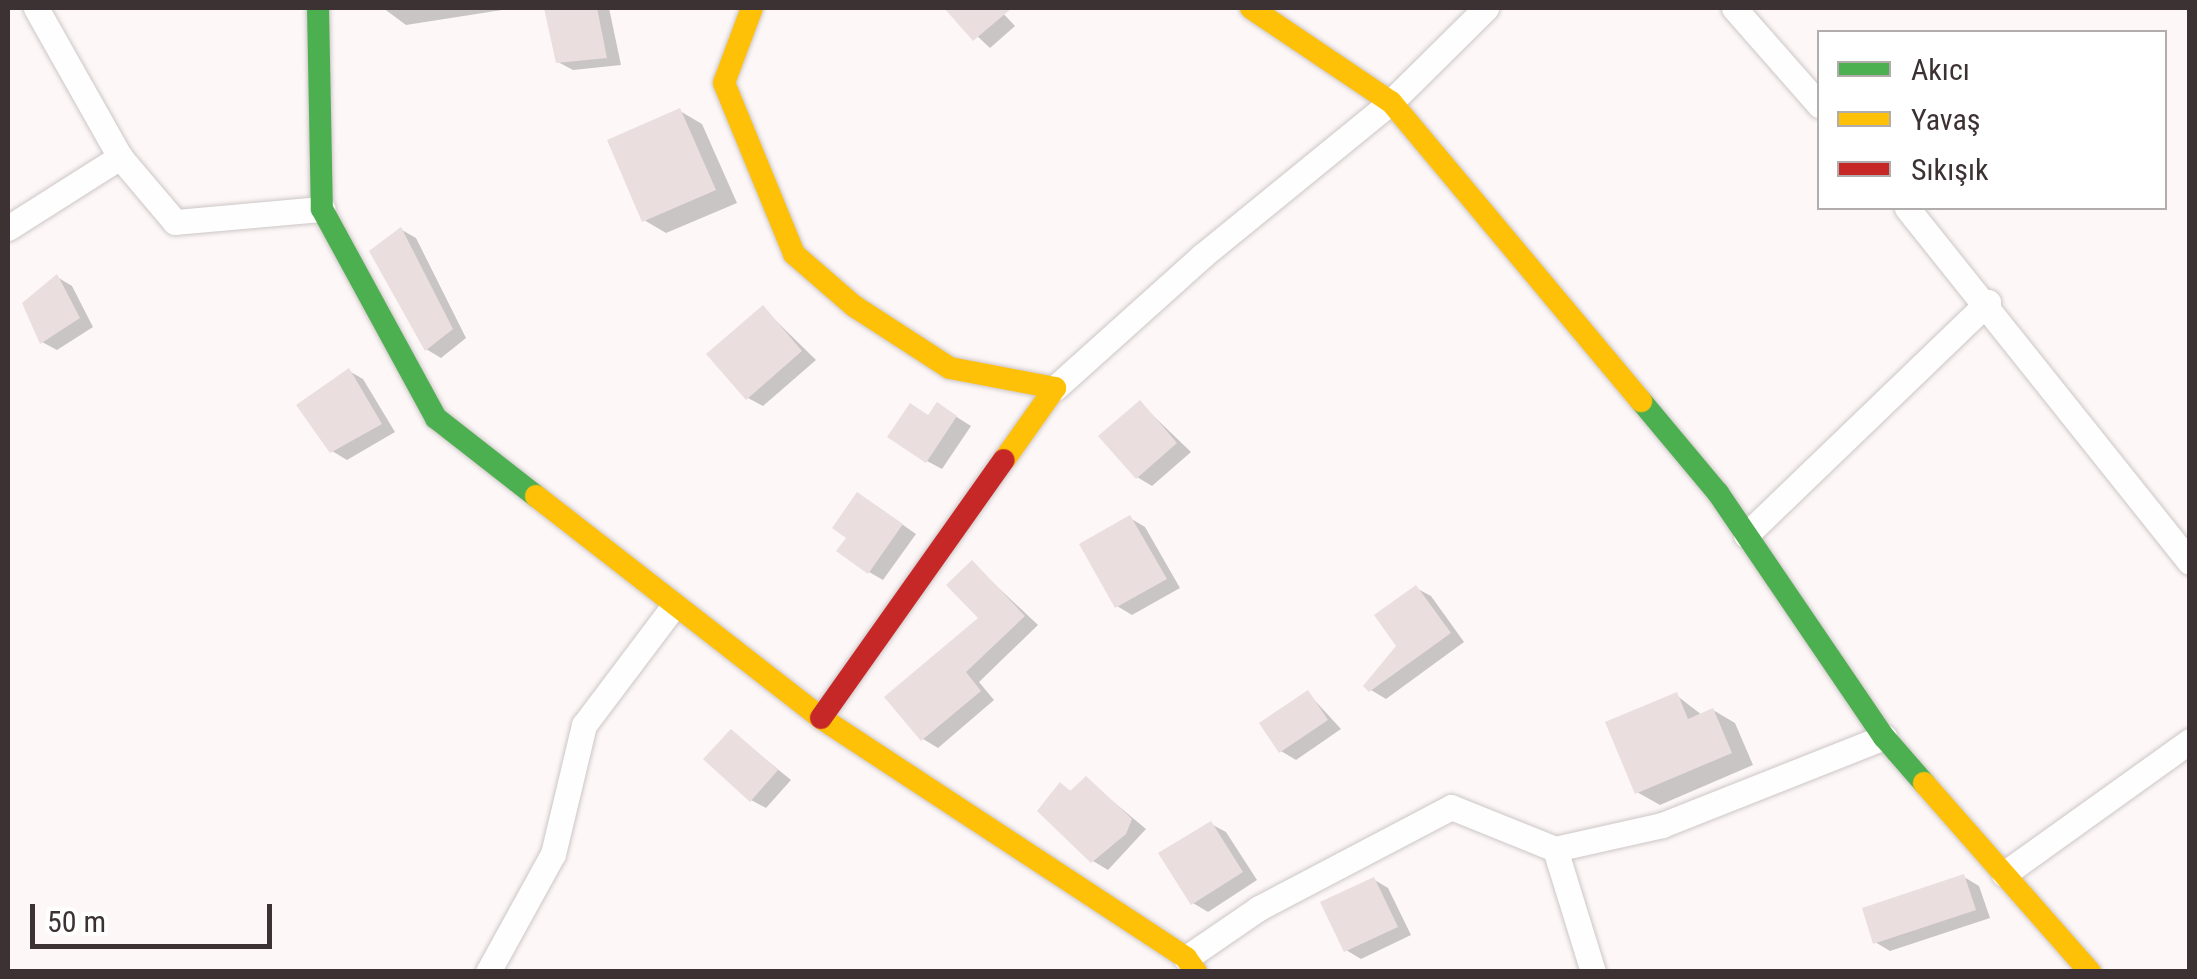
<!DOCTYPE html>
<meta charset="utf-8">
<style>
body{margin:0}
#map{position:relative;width:2197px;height:979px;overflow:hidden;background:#fdf7f7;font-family:"Roboto Condensed",sans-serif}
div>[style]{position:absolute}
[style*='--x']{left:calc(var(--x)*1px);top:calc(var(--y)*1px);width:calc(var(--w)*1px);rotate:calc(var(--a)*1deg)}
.shadow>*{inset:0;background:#0003}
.building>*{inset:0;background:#eadede}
.roads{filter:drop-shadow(0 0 2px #cdc6c6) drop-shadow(0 0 2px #cdc6c6)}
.street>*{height:25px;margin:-12.5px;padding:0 12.5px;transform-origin:12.5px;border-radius:12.5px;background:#fffefe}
.fast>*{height:22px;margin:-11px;padding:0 11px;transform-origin:11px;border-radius:11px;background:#4caf50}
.slow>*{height:22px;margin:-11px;padding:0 11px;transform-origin:11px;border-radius:11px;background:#ffc107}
.jam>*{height:22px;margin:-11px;padding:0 11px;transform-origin:11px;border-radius:11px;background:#c62828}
span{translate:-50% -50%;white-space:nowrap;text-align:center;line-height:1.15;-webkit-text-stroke:8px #fff;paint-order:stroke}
.frame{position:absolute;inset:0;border:10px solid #3c3233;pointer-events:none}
.legend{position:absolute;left:1817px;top:30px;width:350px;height:180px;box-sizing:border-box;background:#fff;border:2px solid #b1adad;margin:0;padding:12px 18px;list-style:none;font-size:30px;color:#3c3233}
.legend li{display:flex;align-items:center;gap:20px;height:50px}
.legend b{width:50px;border:2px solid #b1adad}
.scale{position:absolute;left:30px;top:904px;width:242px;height:45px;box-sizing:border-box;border:5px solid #3c3233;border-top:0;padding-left:12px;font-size:30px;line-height:35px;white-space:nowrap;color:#3c3233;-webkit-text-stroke:8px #fff;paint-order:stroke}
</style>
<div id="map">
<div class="shadow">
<i style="clip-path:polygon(383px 8px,515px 8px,406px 25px)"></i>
<i style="clip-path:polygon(546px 8px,609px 8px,621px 65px,573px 70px,558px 62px)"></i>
<i style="clip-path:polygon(947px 8px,998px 8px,1015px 26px,990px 48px)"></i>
<i style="clip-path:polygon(680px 111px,702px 124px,737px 203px,666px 233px,644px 220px)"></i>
<i style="clip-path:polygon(402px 230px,416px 238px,466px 338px,441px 358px,426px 349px)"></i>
<i style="clip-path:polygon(57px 277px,72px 286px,93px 327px,57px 350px,42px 342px)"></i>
<i style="clip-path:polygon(763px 308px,816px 360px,763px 406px,748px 398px)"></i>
<i style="clip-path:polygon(349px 371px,363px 379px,395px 432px,347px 460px,332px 451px)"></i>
<i style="clip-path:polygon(1140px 403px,1191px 452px,1152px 486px,1137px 477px)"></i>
<i style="clip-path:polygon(952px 414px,971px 426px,942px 469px,927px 461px,930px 417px)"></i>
<i style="clip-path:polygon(873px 504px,916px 534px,883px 580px,869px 572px)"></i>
<i style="clip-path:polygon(1130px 518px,1145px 527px,1180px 588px,1132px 615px,1117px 606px)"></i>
<i style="clip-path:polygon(972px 563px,1038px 625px,979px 682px,994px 700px,938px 748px,923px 739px,981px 618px)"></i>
<i style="clip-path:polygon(1416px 588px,1431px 596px,1464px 642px,1386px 699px,1371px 690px,1399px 646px)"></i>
<i style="clip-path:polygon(1308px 693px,1341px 729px,1296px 760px,1281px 751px)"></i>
<i style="clip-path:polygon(1676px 695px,1702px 715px,1713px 710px,1735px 723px,1753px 765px,1660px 805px,1637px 792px)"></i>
<i style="clip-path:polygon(732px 732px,791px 780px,766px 808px,751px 800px)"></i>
<i style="clip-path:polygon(1086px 779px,1146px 829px,1108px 870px,1093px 861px,1061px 785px,1072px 792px)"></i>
<i style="clip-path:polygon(1211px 824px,1226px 832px,1257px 880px,1208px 912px,1193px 903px)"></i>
<i style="clip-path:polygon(1964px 877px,1979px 886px,1990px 918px,1890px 951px,1875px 942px)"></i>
<i style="clip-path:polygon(1373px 879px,1388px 888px,1411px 935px,1361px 959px,1346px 950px)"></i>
</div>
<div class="building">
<i style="clip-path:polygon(544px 8px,597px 8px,607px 58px,556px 63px)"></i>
<i style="clip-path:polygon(944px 8px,1012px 8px,973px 41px)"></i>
<i style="clip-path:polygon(680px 108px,716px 190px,642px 222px,607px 140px)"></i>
<i style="clip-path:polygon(401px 227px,453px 329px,425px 351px,369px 251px)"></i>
<i style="clip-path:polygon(57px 274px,80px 318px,40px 344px,22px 303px)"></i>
<i style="clip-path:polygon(763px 305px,802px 351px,746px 400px,706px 354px)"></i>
<i style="clip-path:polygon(349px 368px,382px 424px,330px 453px,296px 405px)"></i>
<i style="clip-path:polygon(1140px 400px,1177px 443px,1136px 479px,1098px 436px)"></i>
<i style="clip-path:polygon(937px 402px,957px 416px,926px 463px,887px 437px,910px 403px,928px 415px)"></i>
<i style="clip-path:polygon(857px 492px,903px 524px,868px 574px,836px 551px,846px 538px,832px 528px)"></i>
<i style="clip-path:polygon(1130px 515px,1167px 579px,1115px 608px,1079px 544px)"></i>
<i style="clip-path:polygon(972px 560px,1025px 616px,966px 672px,981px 691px,921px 741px,884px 697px,978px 618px,946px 585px)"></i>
<i style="clip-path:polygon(1416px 585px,1451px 633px,1369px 692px,1363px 686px,1396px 646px,1374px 615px)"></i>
<i style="clip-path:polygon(1308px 690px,1328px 720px,1279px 753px,1259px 723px)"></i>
<i style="clip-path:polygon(1677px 692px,1688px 719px,1713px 708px,1732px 753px,1635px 794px,1605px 722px)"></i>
<i style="clip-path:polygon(731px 729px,778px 770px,750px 802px,703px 759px)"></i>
<i style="clip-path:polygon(1086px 776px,1132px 819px,1126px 834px,1091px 863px,1037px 811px,1060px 782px,1070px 791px)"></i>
<i style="clip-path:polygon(1211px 821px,1243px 872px,1191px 905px,1158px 853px)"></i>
<i style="clip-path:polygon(1964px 874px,1976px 910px,1873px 944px,1862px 908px)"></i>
<i style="clip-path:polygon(1374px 877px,1398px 927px,1344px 952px,1320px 902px)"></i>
</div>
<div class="roads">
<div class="street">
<i style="--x:36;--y:8;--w:171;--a:60.6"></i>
<i style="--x:1734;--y:8;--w:130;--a:48.7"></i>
<i style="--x:1907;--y:208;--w:453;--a:51.4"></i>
<i style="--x:8;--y:228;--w:133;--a:-32.4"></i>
<i style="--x:120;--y:157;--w:85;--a:49.8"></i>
<i style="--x:175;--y:222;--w:148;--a:-5.1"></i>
<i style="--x:1055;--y:388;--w:198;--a:-41.9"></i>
<i style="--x:1202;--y:256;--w:244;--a:-39.2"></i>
<i style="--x:1391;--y:102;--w:134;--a:-44.7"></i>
<i style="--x:1746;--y:535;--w:336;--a:-43.9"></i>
<i style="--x:1555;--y:849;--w:129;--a:72.8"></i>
<i style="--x:2004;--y:874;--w:229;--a:-35.6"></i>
<i style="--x:1186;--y:958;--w:88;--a:-34.4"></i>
<i style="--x:1259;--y:908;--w:217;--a:-27.7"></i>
<i style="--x:1451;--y:807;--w:112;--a:22"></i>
<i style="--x:1555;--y:849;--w:110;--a:-12.6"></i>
<i style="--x:1662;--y:825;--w:239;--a:-21.6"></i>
<i style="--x:488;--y:972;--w:135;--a:-61.2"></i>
<i style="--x:553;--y:854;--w:133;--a:-76.5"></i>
<i style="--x:584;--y:725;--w:148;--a:-53"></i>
</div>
<div class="fast">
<i style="--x:318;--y:8;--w:201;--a:88.9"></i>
<i style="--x:322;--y:209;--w:238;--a:61.4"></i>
<i style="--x:436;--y:418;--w:127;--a:38"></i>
<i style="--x:1641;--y:401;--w:120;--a:50.1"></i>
<i style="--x:1718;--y:493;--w:295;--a:55.8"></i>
<i style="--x:1884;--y:737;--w:61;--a:49"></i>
</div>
<div class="slow">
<i style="--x:752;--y:8;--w:80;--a:110.5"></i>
<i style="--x:724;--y:83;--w:185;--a:67.7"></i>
<i style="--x:794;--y:254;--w:79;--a:40.9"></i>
<i style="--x:854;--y:306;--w:114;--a:32.9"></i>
<i style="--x:950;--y:368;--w:107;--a:10.8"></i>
<i style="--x:1055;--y:388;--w:88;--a:125.3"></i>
<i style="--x:1251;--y:8;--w:169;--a:33.9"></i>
<i style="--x:1391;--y:102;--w:390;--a:50.1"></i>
<i style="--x:536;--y:496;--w:361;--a:37.9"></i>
<i style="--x:821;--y:718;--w:437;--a:33.3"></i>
<i style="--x:1186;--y:958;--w:17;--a:54"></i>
<i style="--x:1924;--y:783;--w:252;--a:48.7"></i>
</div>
<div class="jam">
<i style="--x:821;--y:718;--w:316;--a:-54.7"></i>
</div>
</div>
<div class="frame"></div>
<ul class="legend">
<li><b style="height:12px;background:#4caf50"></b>Akıcı</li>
<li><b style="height:12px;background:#ffc107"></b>Yavaş</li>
<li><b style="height:12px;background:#c62828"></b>Sıkışık</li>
</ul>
<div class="scale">50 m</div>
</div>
